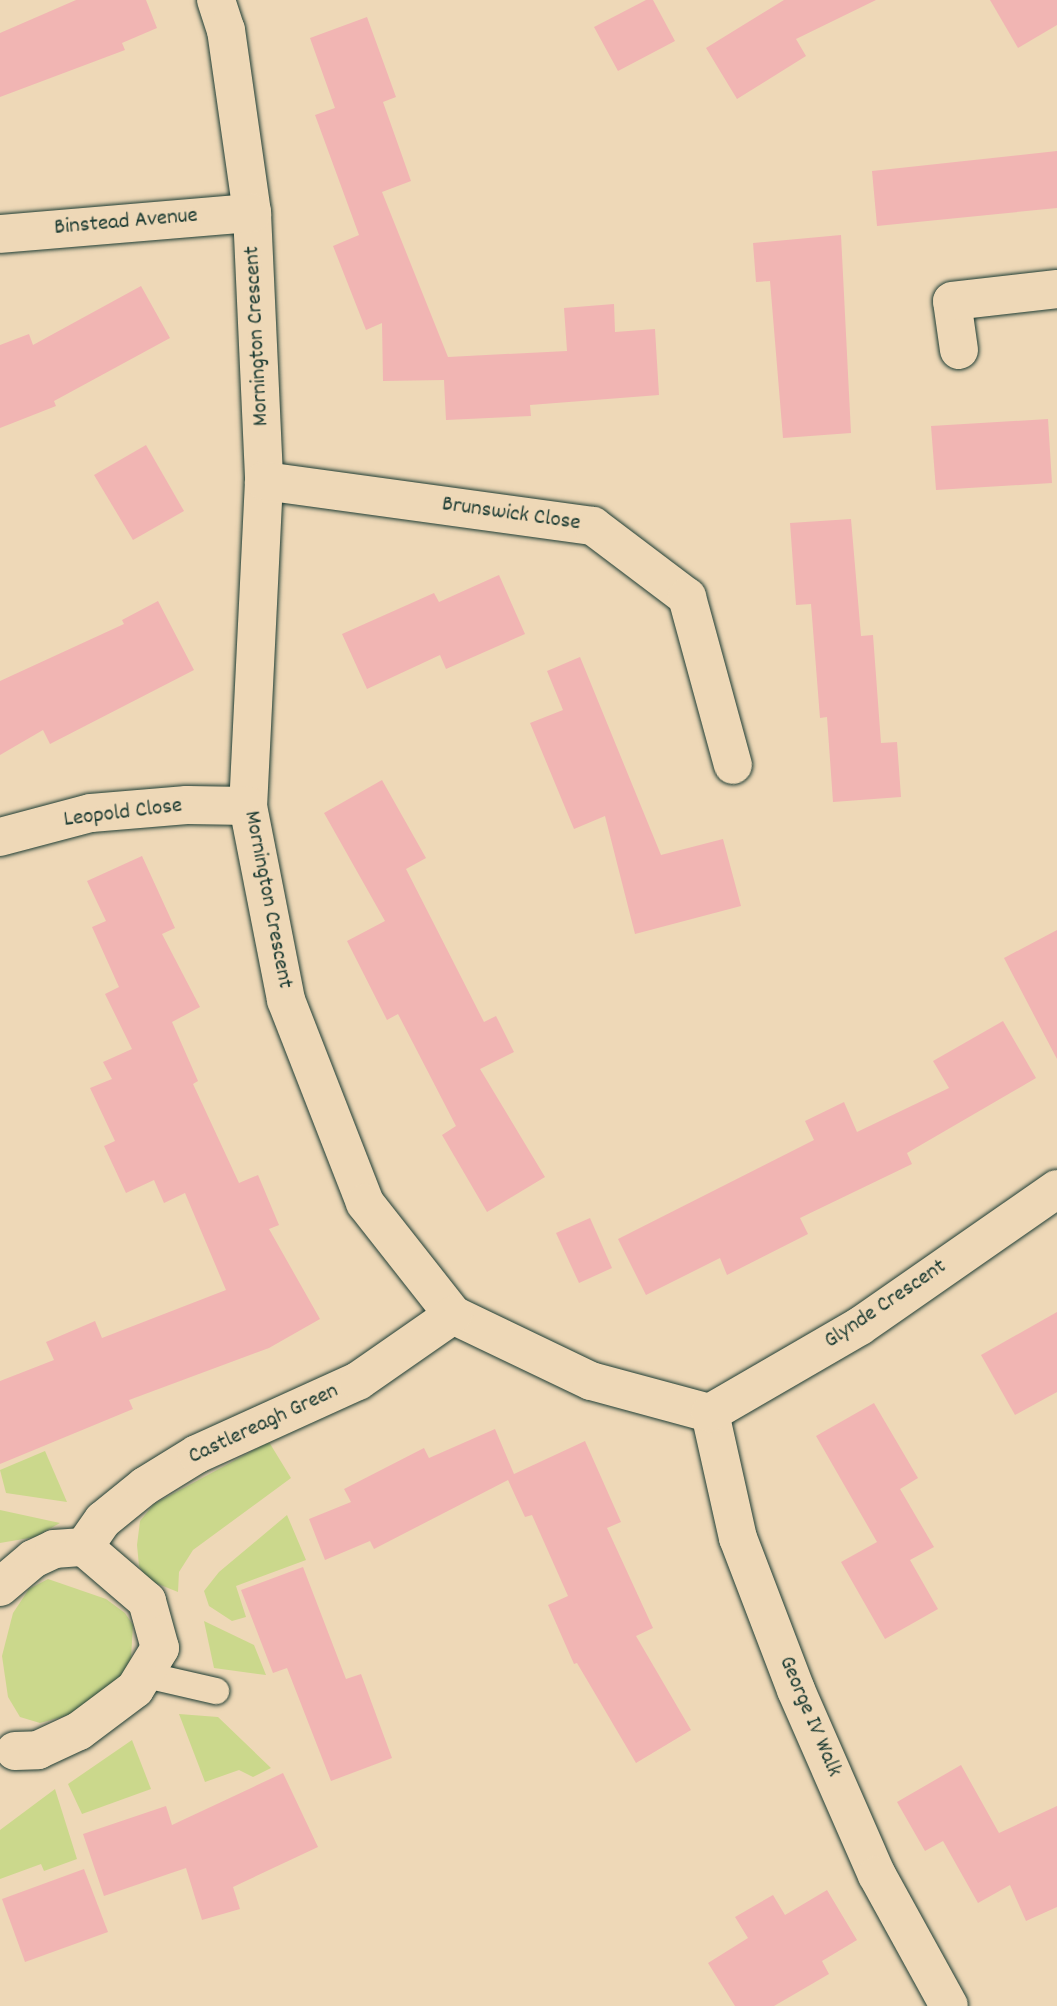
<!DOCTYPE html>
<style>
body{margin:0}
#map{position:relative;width:1057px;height:2006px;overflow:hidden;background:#eed8b7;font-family:Dekko,sans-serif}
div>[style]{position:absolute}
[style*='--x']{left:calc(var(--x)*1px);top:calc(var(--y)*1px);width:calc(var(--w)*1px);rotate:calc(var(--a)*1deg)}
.green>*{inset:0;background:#cbd88c}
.building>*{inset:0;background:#f1b5b3}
.roads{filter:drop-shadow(0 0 2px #1f3d34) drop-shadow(0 0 2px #1f3d34)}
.lane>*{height:26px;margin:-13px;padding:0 13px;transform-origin:13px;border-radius:13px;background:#eed8b7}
.street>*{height:38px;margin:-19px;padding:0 19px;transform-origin:19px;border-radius:19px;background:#eed8b7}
span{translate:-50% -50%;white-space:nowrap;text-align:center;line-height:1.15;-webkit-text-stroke:6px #eed8b7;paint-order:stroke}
.street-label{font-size:23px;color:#1f3d34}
</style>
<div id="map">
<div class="green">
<i style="clip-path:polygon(269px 1442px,291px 1478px,193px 1550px,179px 1572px,178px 1592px,148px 1580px,139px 1566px,137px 1545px,140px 1521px,154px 1504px)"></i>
<i style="clip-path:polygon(45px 1451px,67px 1502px,6px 1493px,0 1470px)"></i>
<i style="clip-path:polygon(0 1510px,60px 1523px,35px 1537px,0 1543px)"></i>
<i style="clip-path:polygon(287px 1515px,306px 1560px,236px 1586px,246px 1617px,232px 1621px,209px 1606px,204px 1591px,219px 1572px)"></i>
<i style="clip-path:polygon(48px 1579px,106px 1599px,125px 1613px,133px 1625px,131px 1658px,122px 1675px,73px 1714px,40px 1723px,20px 1717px,8px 1697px,2px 1656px,13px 1613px,29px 1589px)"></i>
<i style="clip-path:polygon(204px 1621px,254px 1645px,266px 1675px,214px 1668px)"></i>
<i style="clip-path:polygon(179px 1714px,218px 1717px,271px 1768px,253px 1777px,239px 1770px,205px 1782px)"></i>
<i style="clip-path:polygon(132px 1740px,151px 1789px,82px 1814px,68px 1784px)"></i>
<i style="clip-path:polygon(55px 1789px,77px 1859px,44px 1871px,41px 1864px,0 1879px,0 1830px)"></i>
</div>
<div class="building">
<i style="clip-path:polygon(76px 0,146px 0,157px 28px,122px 43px,125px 50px,0 97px,0 33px)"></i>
<i style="clip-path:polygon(646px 0,653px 0,675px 41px,618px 71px,594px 27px)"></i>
<i style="clip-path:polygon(784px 0,876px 0,796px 39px,806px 56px,737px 99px,706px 48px)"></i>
<i style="clip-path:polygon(990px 0,1057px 0,1057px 25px,1018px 48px)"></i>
<i style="clip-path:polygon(367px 17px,396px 97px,383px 102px,411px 181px,382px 192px,448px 357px,567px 351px,564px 308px,614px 304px,615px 332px,655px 329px,659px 395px,530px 405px,531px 416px,446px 420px,444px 380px,383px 381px,382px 323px,366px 330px,333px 246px,359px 235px,315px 115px,335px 108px,310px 38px)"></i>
<i style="clip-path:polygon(1057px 151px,1057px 208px,877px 226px,872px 171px)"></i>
<i style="clip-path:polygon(841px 235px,851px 433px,783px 438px,770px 281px,756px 282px,753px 243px)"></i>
<i style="clip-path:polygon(141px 286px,170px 338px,54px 401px,56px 406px,0 428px,0 345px,29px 334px,33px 345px)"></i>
<i style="clip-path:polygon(1048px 419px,1052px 483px,936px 490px,931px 426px)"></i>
<i style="clip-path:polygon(146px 445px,184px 511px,133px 540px,94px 475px)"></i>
<i style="clip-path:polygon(851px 519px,861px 636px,873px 635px,881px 743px,897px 742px,901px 797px,833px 802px,827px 717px,820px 718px,811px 604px,796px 605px,790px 523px)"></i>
<i style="clip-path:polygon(499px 575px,525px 634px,446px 669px,440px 655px,367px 689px,342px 634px,434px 593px,439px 602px)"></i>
<i style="clip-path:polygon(158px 601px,194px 670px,50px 744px,43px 730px,0 755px,0 681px,124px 624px,122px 620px)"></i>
<i style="clip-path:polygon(580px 657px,661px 855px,723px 839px,741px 906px,635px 934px,605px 816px,574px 829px,530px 723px,563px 710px,547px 671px)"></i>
<i style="clip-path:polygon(382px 780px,426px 858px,406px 869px,484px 1022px,496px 1016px,514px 1052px,480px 1069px,545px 1177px,487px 1212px,442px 1135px,456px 1126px,398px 1014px,387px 1020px,347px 941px,385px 921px,324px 813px)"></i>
<i style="clip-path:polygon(142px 856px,175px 928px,162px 934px,200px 1007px,172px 1022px,198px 1081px,193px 1084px,239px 1183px,258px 1175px,279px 1225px,269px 1229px,320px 1319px,269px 1348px,129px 1400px,133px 1409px,0 1464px,0 1381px,54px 1360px,46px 1342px,95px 1321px,102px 1338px,226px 1290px,185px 1193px,164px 1203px,154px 1180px,126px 1193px,104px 1146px,115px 1141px,90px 1088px,112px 1079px,103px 1062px,132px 1049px,105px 994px,119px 987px,92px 927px,106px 921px,87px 881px)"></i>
<i style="clip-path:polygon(1057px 930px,1057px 1059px,1004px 958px)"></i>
<i style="clip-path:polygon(1003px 1021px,1036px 1078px,907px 1153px,912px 1164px,800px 1218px,808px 1234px,727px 1275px,720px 1258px,646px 1295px,618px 1239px,814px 1140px,805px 1121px,844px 1102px,857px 1132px,949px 1088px,933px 1061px)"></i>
<i style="clip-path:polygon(590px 1218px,612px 1268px,579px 1283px,556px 1233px)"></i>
<i style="clip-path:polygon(1057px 1312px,1057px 1392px,1015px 1415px,981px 1355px)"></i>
<i style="clip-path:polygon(874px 1403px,918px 1478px,900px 1489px,934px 1547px,910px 1560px,938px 1609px,885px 1639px,841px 1562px,877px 1542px,816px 1436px)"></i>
<i style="clip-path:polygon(495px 1429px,514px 1474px,585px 1441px,621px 1522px,607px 1528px,653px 1628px,636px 1636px,691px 1730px,636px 1763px,577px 1663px,574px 1664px,548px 1605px,568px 1596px,532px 1515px,525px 1517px,508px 1480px,374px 1549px,370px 1541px,325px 1560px,309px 1519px,351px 1502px,344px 1489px,424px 1448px,429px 1458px)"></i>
<i style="clip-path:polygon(303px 1567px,346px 1679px,361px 1674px,392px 1758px,331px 1781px,287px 1668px,273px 1673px,241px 1590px)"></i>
<i style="clip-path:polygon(961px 1765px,999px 1833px,1057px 1806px,1057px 1907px,1026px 1921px,1010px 1885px,978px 1903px,943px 1841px,925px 1851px,897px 1802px)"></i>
<i style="clip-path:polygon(283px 1773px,318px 1847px,233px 1887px,240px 1909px,202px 1920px,186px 1868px,104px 1896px,83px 1834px,166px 1806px,172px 1825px)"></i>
<i style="clip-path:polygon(84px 1869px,108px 1932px,25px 1962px,2px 1899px)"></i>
<i style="clip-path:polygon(827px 1890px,857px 1940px,822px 1961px,829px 1974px,774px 2006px,735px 2006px,708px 1963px,748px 1938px,735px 1917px,773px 1895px,785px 1915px)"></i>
</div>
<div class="roads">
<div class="lane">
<i style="--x:146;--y:1675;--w:72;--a:12.9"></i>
</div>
<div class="street">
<i style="--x:216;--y:0;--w:32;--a:72"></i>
<i style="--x:226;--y:30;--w:185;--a:81.9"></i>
<i style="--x:252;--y:213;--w:268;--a:87.4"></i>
<i style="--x:264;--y:481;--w:325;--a:92.8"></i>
<i style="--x:248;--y:806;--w:198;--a:78.9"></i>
<i style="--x:286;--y:1000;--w:218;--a:68.7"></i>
<i style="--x:365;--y:1203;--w:142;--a:51.8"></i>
<i style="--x:453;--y:1315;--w:153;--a:25.6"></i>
<i style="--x:591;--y:1381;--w:123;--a:15.1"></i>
<i style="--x:0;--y:234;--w:253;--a:-4.8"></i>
<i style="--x:959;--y:350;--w:49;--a:-98.1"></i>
<i style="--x:952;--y:301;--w:106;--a:-6.5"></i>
<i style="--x:264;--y:481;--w:332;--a:7.8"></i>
<i style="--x:593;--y:526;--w:118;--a:37.1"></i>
<i style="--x:687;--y:597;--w:174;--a:74.7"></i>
<i style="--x:0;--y:837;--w:94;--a:-14.8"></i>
<i style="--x:91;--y:813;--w:96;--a:-4.8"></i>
<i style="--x:187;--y:805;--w:61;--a:0.9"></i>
<i style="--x:710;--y:1413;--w:128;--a:77.4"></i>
<i style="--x:738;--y:1538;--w:163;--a:69.1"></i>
<i style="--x:796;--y:1690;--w:202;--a:66.4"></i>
<i style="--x:877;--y:1875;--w:149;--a:61.2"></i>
<i style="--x:710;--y:1413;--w:173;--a:-30.1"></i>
<i style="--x:860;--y:1326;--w:240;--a:-34.8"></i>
<i style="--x:0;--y:1587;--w:43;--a:-40.3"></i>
<i style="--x:33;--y:1559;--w:23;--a:-25"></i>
<i style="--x:54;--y:1549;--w:30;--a:-4"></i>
<i style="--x:84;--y:1547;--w:33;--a:-55"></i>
<i style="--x:103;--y:1520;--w:54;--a:-39"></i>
<i style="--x:145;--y:1486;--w:61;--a:-31.6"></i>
<i style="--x:197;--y:1454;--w:177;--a:-24.4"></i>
<i style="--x:358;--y:1381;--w:116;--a:-34.8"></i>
<i style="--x:15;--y:1751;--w:23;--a:-2"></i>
<i style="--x:38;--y:1750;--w:45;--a:-24.9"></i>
<i style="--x:79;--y:1731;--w:70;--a:-36.9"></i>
<i style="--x:135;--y:1689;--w:48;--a:-58.6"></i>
<i style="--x:160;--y:1648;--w:49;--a:-105.5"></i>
<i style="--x:147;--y:1601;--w:83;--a:-139.4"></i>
</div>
</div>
<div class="street-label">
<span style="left:126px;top:223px;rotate:-5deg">Binstead Avenue</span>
<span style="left:258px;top:336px;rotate:-93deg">Mornington Crescent</span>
<span style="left:511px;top:515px;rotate:8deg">Brunswick Close</span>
<span style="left:123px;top:814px;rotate:-7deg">Leopold Close</span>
<span style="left:267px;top:900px;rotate:79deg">Mornington Crescent</span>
<span style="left:886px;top:1305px;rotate:-34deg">Glynde Crescent</span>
<span style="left:264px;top:1425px;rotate:-25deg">Castlereagh Green</span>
<span style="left:809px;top:1717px;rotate:67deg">George IV Walk</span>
</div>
</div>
